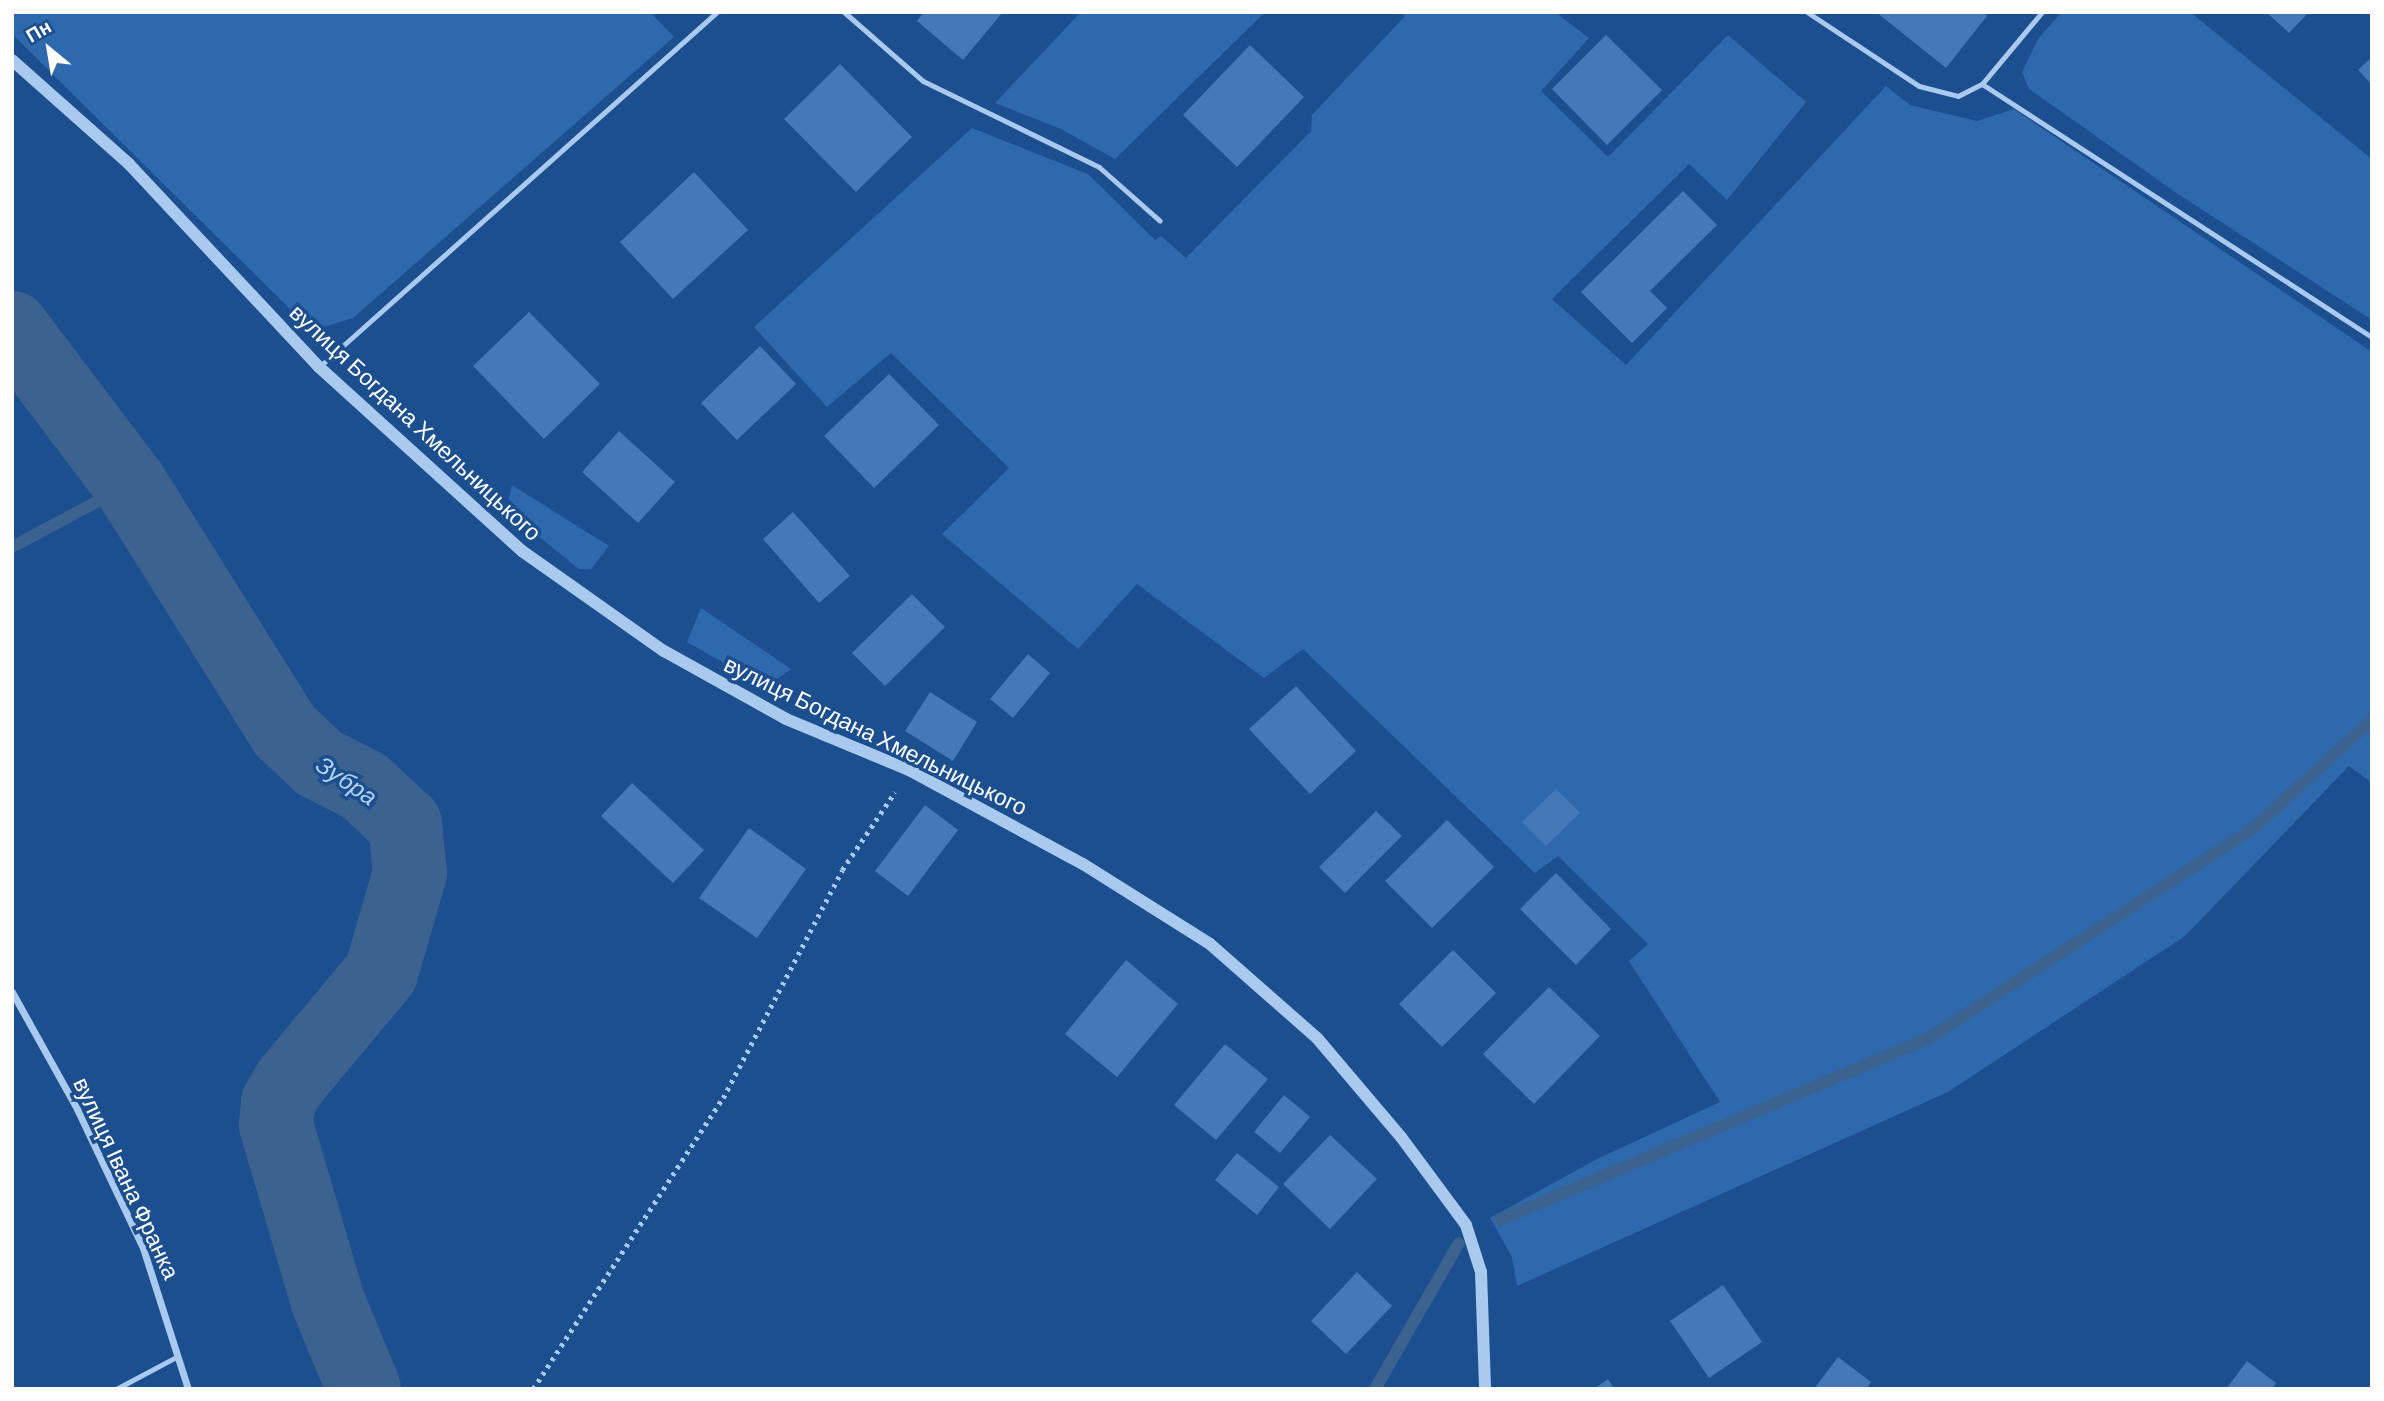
<!DOCTYPE html>
<meta charset="utf-8">
<style>
body{margin:0}
#map{position:relative;width:2384px;height:1401px;overflow:hidden;background:#1b4f8f;font-family:Barlow,sans-serif}
div>[style]{position:absolute}
[style*='--x']{left:calc(var(--x)*1px);top:calc(var(--y)*1px);width:calc(var(--w)*1px);rotate:calc(var(--a)*1deg)}
.green>*{inset:0;background:#2e69ad}
.stream>*{height:12px;margin:-6px;padding:0 6px;transform-origin:6px;border-radius:6px;background:#3c6290}
.river>*{height:74px;margin:-37px;padding:0 37px;transform-origin:37px;border-radius:37px;background:#3c6290}
.building>*{inset:0;background:#4478b7}
.path>*{height:4.5px;margin-top:-2.25px;transform-origin:0;background:repeating-linear-gradient(90deg,#a9c9ee 0 3.5px,transparent 0 8.5px)}
.service>*{height:5px;margin:-2.5px;padding:0 2.5px;transform-origin:2.5px;border-radius:2.5px;background:#a9c9ee}
.minor>*{height:7px;margin:-3.5px;padding:0 3.5px;transform-origin:3.5px;border-radius:3.5px;background:#a9c9ee}
.tertiary>*{height:12px;margin:-6px;padding:0 6px;transform-origin:6px;border-radius:6px;background:#a9c9ee}
span{translate:-50% -50%;white-space:nowrap;text-align:center;line-height:1.15;-webkit-text-stroke:7px #1b4f8f;paint-order:stroke}
.street-label{font-size:23px;color:#fff}
.water-label{font-size:24px;color:#b5d3f5;font-style:italic}
.frame{position:absolute;inset:0;border:14px solid #fff;pointer-events:none}
.north{position:absolute;left:14px;top:14px;width:70px;height:70px;-webkit-text-stroke:5px #1b4f8f;paint-order:stroke;rotate:330deg;font-size:19px;font-weight:700;line-height:28px;text-align:center;color:#fff}
.north::after{content:'';display:block;margin:auto;width:24px;height:32px;background:#fff;clip-path:polygon(50% 0,100% 100%,50% 72%,0 100%)}
</style>
<div id="map">
<div class="green">
<i style="clip-path:polygon(12px 12px,650px 12px,674px 37px,353px 318px,317px 329px,301px 320px,12px 34px)"></i>
<i style="clip-path:polygon(1081px 12px,1265px 12px,1115px 159px,1061px 129px,995px 103px)"></i>
<i style="clip-path:polygon(1402px 12px,1555px 12px,1589px 38px,1541px 91px,1608px 157px,1728px 35px,1806px 102px,1727px 200px,1689px 164px,1552px 299px,1626px 365px,1886px 86px,1910px 105px,1977px 121px,2014px 109px,2372px 352px,2372px 783px,2349px 766px,2185px 936px,1948px 1092px,1517px 1286px,1512px 1257px,1490px 1218px,1597px 1159px,1720px 1102px,1629px 961px,1648px 944px,1558px 856px,1535px 873px,1303px 649px,1264px 678px,1137px 584px,1078px 649px,942px 534px,1009px 468px,891px 353px,827px 407px,754px 327px,972px 128px,1088px 174px,1155px 240px,1161px 236px,1186px 258px,1311px 131px,1312px 115px,1405px 16px)"></i>
<i style="clip-path:polygon(2062px 12px,2190px 12px,2372px 159px,2372px 320px,2175px 192px,2029px 89px,2022px 72px,2038px 39px)"></i>
<i style="clip-path:polygon(512px 485px,609px 546px,591px 569px,579px 569px,527px 527px,508px 502px)"></i>
<i style="clip-path:polygon(701px 608px,791px 669px,766px 687px,687px 642px)"></i>
</div>
<div class="stream">
<i style="--x:12;--y:547;--w:134;--a:-28.1"></i>
<i style="--x:1500;--y:1220;--w:466;--a:-23"></i>
<i style="--x:1929;--y:1038;--w:383;--a:-32.9"></i>
<i style="--x:2251;--y:830;--w:164;--a:-42.3"></i>
<i style="--x:1375;--y:1389;--w:168;--a:-60.1"></i>
</div>
<div class="river">
<i style="--x:12;--y:328;--w:196;--a:52.9"></i>
<i style="--x:130;--y:484;--w:292;--a:57.9"></i>
<i style="--x:285;--y:731;--w:47;--a:43.3"></i>
<i style="--x:319;--y:763;--w:51;--a:27.1"></i>
<i style="--x:364;--y:786;--w:56;--a:42.8"></i>
<i style="--x:405;--y:824;--w:49;--a:84.2"></i>
<i style="--x:410;--y:873;--w:104;--a:106.2"></i>
<i style="--x:381;--y:973;--w:142;--a:129.9"></i>
<i style="--x:290;--y:1082;--w:23;--a:121"></i>
<i style="--x:278;--y:1102;--w:23;--a:95"></i>
<i style="--x:276;--y:1125;--w:184;--a:73.6"></i>
<i style="--x:328;--y:1302;--w:94;--a:67.5"></i>
</div>
<div class="building">
<i style="clip-path:polygon(924px 12px,1003px 12px,963px 60px,917px 21px)"></i>
<i style="clip-path:polygon(1876px 12px,1983px 12px,1987px 16px,1946px 68px)"></i>
<i style="clip-path:polygon(2266px 12px,2309px 12px,2289px 33px)"></i>
<i style="clip-path:polygon(1606px 35px,1662px 90px,1607px 145px,1552px 89px)"></i>
<i style="clip-path:polygon(1250px 45px,1304px 97px,1237px 167px,1183px 115px)"></i>
<i style="clip-path:polygon(2372px 57px,2372px 85px,2358px 70px)"></i>
<i style="clip-path:polygon(840px 64px,912px 137px,856px 192px,784px 119px)"></i>
<i style="clip-path:polygon(694px 172px,748px 230px,673px 299px,620px 242px)"></i>
<i style="clip-path:polygon(1683px 191px,1717px 225px,1650px 291px,1667px 308px,1632px 343px,1581px 292px)"></i>
<i style="clip-path:polygon(529px 312px,600px 384px,544px 439px,473px 366px)"></i>
<i style="clip-path:polygon(760px 346px,796px 384px,737px 440px,701px 403px)"></i>
<i style="clip-path:polygon(889px 374px,939px 425px,874px 488px,824px 436px)"></i>
<i style="clip-path:polygon(619px 431px,675px 482px,638px 523px,582px 472px)"></i>
<i style="clip-path:polygon(793px 512px,850px 576px,819px 603px,763px 539px)"></i>
<i style="clip-path:polygon(912px 594px,945px 627px,885px 686px,852px 653px)"></i>
<i style="clip-path:polygon(1028px 654px,1050px 673px,1013px 718px,990px 699px)"></i>
<i style="clip-path:polygon(1296px 686px,1356px 751px,1310px 794px,1249px 729px)"></i>
<i style="clip-path:polygon(930px 692px,977px 722px,953px 761px,905px 731px)"></i>
<i style="clip-path:polygon(632px 783px,704px 850px,673px 883px,601px 816px)"></i>
<i style="clip-path:polygon(1556px 789px,1580px 813px,1546px 846px,1522px 822px)"></i>
<i style="clip-path:polygon(925px 805px,958px 830px,908px 896px,875px 871px)"></i>
<i style="clip-path:polygon(1376px 811px,1402px 836px,1345px 893px,1319px 867px)"></i>
<i style="clip-path:polygon(1447px 820px,1494px 867px,1432px 928px,1385px 881px)"></i>
<i style="clip-path:polygon(749px 828px,806px 869px,757px 938px,699px 898px)"></i>
<i style="clip-path:polygon(1556px 873px,1611px 929px,1576px 965px,1520px 909px)"></i>
<i style="clip-path:polygon(1453px 950px,1496px 993px,1442px 1047px,1399px 1004px)"></i>
<i style="clip-path:polygon(1126px 960px,1178px 1004px,1117px 1077px,1065px 1034px)"></i>
<i style="clip-path:polygon(1549px 987px,1600px 1036px,1534px 1104px,1483px 1054px)"></i>
<i style="clip-path:polygon(1225px 1044px,1268px 1079px,1216px 1140px,1174px 1105px)"></i>
<i style="clip-path:polygon(1284px 1095px,1310px 1117px,1280px 1153px,1254px 1132px)"></i>
<i style="clip-path:polygon(1330px 1135px,1377px 1179px,1330px 1229px,1283px 1184px)"></i>
<i style="clip-path:polygon(1237px 1153px,1279px 1187px,1257px 1215px,1215px 1180px)"></i>
<i style="clip-path:polygon(1357px 1272px,1392px 1306px,1346px 1354px,1311px 1321px)"></i>
<i style="clip-path:polygon(1723px 1285px,1762px 1342px,1709px 1378px,1670px 1321px)"></i>
<i style="clip-path:polygon(1838px 1357px,1871px 1382px,1866px 1389px,1814px 1389px)"></i>
<i style="clip-path:polygon(2247px 1361px,2276px 1383px,2272px 1389px,2226px 1389px)"></i>
<i style="clip-path:polygon(1608px 1379px,1614px 1389px,1594px 1389px)"></i>
</div>
<div class="path">
<i style="--x:533;--y:1389;--w:348;--a:-56.9"></i>
<i style="--x:723;--y:1098;--w:257;--a:-62.4"></i>
<i style="--x:842;--y:870;--w:94;--a:-55.8"></i>
</div>
<div class="service">
<i style="--x:844;--y:12;--w:105;--a:41.1"></i>
<i style="--x:923;--y:81;--w:196;--a:26"></i>
<i style="--x:1099;--y:167;--w:81;--a:41.5"></i>
<i style="--x:1807;--y:12;--w:134;--a:33.5"></i>
<i style="--x:1919;--y:86;--w:40;--a:14.4"></i>
<i style="--x:1958;--y:96;--w:27;--a:-27"></i>
<i style="--x:2042;--y:12;--w:94;--a:129.8"></i>
<i style="--x:1982;--y:84;--w:465;--a:33"></i>
<i style="--x:319;--y:367;--w:533;--a:-41.73"></i>
<i style="--x:116;--y:1389;--w:70;--a:-28"></i>
</div>
<div class="minor">
<i style="--x:12;--y:992;--w:134;--a:60.9"></i>
<i style="--x:77;--y:1109;--w:154;--a:64.6"></i>
<i style="--x:143;--y:1248;--w:148;--a:72.3"></i>
</div>
<div class="tertiary">
<i style="--x:12;--y:60;--w:157;--a:41.6"></i>
<i style="--x:129;--y:164;--w:278;--a:46.9"></i>
<i style="--x:319;--y:367;--w:274;--a:42.2"></i>
<i style="--x:522;--y:551;--w:174;--a:35.2"></i>
<i style="--x:664;--y:651;--w:140;--a:29.1"></i>
<i style="--x:786;--y:719;--w:133;--a:22.5"></i>
<i style="--x:909;--y:770;--w:198;--a:28.4"></i>
<i style="--x:1083;--y:864;--w:150;--a:32.2"></i>
<i style="--x:1210;--y:944;--w:142;--a:41.3"></i>
<i style="--x:1317;--y:1038;--w:130;--a:49.7"></i>
<i style="--x:1401;--y:1137;--w:109;--a:53.5"></i>
<i style="--x:1466;--y:1225;--w:49;--a:72.3"></i>
<i style="--x:1481;--y:1272;--w:117;--a:88"></i>
</div>
<div class="street-label">
<span style="left:416px;top:422px;rotate:43deg">вулиця Богдана Хмельницького</span>
<span style="left:876px;top:735px;rotate:26deg">вулиця Богдана Хмельницького</span>
<span style="left:127px;top:1178px;rotate:65deg">вулиця Івана Франка</span>
</div>
<div class="water-label">
<span style="left:347px;top:780px;rotate:34deg">Зубра</span>
</div>
<div class="frame"></div>
<div class="north">Пн</div>
</div>
